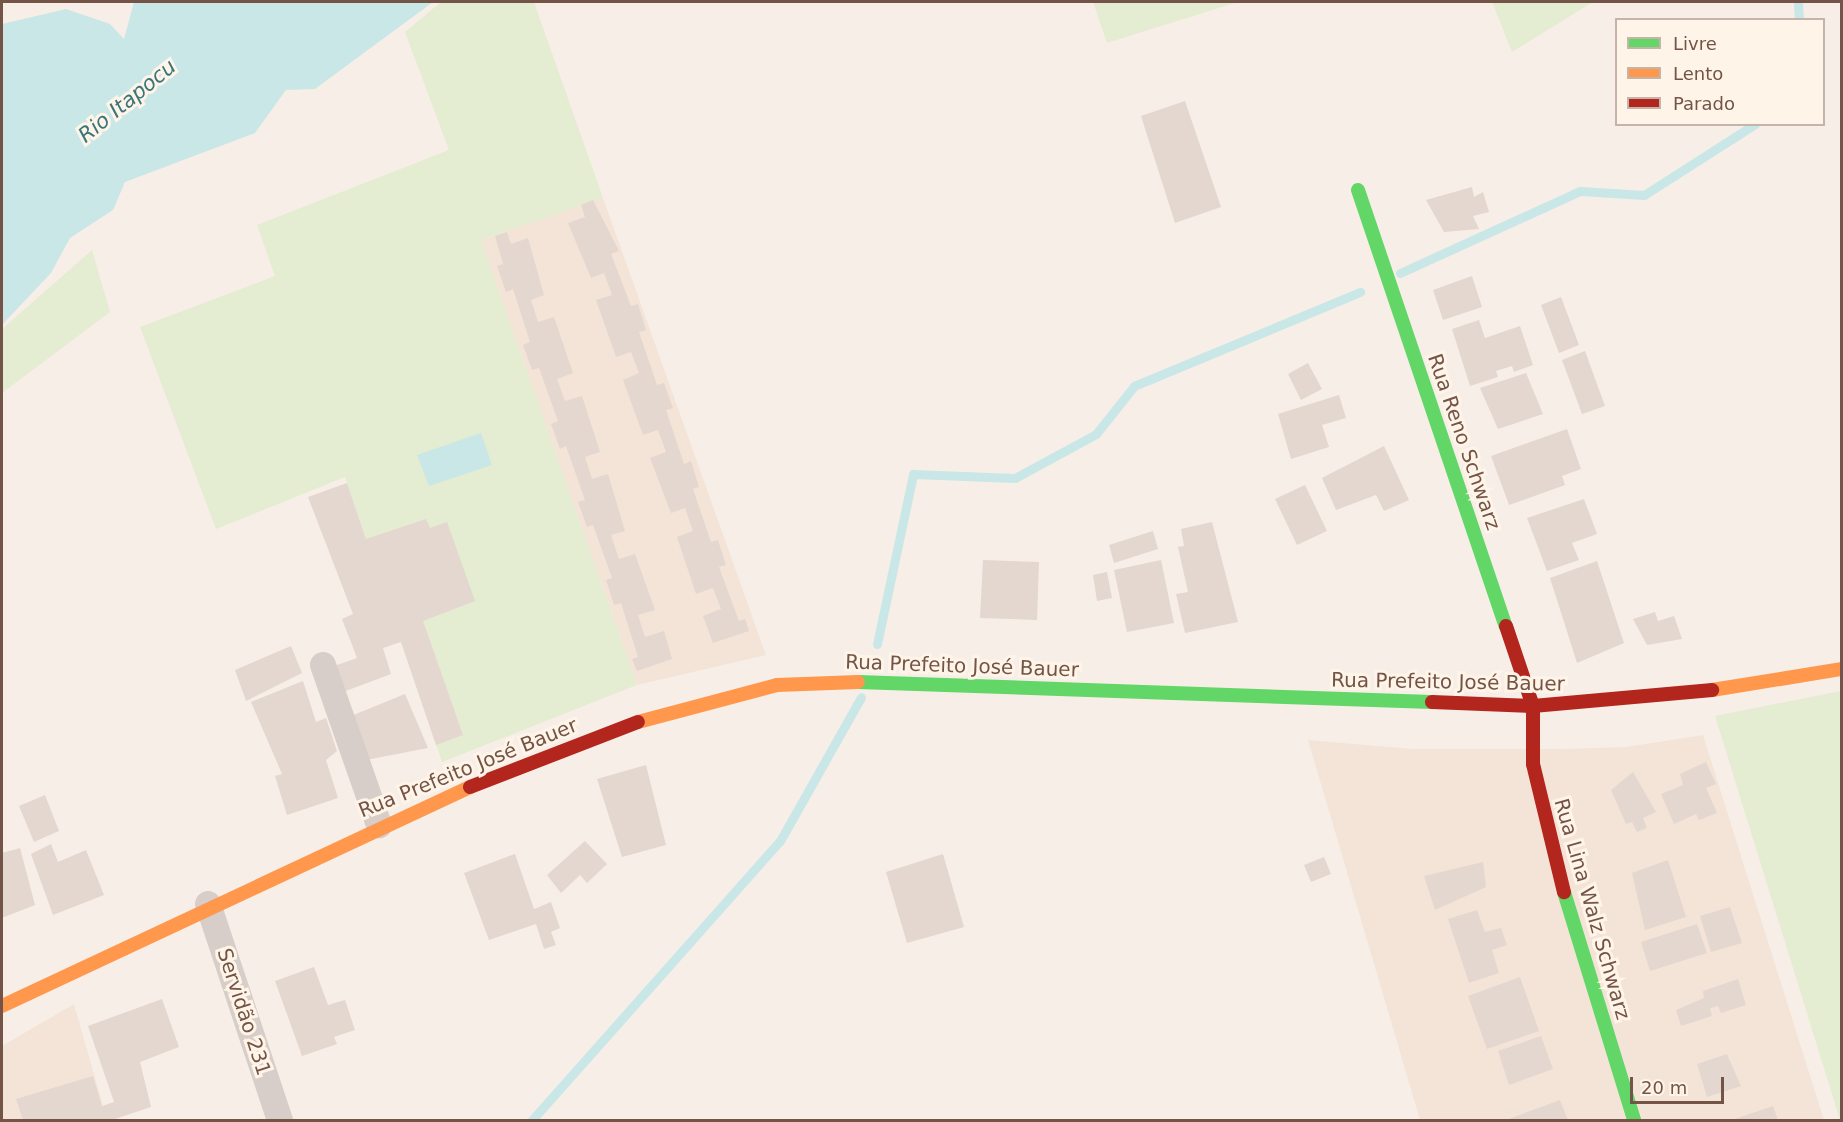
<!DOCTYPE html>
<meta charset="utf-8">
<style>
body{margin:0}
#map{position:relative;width:1843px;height:1122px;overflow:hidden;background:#f7efe7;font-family:"DejaVu Sans",sans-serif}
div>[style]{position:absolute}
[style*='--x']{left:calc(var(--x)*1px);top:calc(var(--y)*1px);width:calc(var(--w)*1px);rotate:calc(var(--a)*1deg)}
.residential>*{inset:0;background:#f3e4d7}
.green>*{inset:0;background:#e4ecd1}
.water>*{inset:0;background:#c9e7e7}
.stream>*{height:9px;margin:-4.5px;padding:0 4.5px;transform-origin:4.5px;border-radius:4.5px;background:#c9e7e7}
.building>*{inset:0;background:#e3d7cf}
.street>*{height:26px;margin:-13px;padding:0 13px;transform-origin:13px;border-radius:13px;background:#d7cec9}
.fast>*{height:14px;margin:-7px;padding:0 7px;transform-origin:7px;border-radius:7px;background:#63d668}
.slow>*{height:14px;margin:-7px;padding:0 7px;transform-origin:7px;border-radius:7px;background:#ff974d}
.jam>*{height:14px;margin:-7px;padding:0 7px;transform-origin:7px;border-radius:7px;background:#b3261e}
span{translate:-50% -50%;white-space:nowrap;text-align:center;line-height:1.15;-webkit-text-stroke:6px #fff4e8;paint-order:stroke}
.street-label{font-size:20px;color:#745447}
.water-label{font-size:21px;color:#3a757b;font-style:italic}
.frame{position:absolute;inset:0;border:3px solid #745447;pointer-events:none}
.legend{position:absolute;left:1615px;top:18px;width:210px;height:108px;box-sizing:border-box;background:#fff4e8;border:2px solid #c7b4a8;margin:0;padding:8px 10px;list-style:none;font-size:18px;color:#745447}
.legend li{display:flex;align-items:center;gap:12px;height:30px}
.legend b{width:30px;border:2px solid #c7b4a8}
.scale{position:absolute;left:1630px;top:1077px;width:94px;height:27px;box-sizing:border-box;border:3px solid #745447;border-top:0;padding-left:8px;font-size:18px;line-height:21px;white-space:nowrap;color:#745447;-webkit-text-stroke:4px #fff4e8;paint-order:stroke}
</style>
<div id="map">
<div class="residential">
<i style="clip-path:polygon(603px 198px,766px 655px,637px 685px,481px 240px)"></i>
<i style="clip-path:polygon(1703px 735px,1824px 1120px,1420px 1120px,1308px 740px,1412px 749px,1562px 749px,1626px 747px)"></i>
<i style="clip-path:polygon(74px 1004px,107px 1120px,2px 1120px,2px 1046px)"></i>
</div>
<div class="green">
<i style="clip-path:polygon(441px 2px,534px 2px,603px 198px,481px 240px,637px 685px,442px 762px,345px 477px,216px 529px,140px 327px,275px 276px,257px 225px,449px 150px,405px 32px)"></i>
<i style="clip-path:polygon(1093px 2px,1238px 2px,1107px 43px)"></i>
<i style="clip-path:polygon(1492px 2px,1593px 2px,1512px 52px)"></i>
<i style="clip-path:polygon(92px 250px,110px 312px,2px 393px,2px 329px)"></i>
<i style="clip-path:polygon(1841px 691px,1842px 1120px,1840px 1120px,1715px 716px)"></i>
</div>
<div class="water">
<i style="clip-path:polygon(134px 2px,433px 2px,315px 89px,286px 90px,255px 133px,125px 182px,113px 210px,70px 238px,51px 273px,2px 325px,2px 24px,66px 9px,110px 24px,124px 39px)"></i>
<i style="clip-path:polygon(481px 433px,492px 465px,429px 486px,417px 455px)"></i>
</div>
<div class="stream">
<i style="--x:1798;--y:2;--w:18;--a:87"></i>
<i style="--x:1400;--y:273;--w:198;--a:-24.5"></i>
<i style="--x:1580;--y:191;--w:64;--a:3.6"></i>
<i style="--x:1644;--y:195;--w:132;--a:-32.6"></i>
<i style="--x:877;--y:644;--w:174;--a:-78"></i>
<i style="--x:913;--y:474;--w:102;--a:2.2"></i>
<i style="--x:1015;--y:478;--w:92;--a:-28.5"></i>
<i style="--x:1096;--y:434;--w:61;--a:-51.6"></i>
<i style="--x:1134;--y:386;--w:245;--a:-22.6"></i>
<i style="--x:532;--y:1120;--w:373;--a:-48.4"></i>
<i style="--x:780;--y:841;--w:165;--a:-60.6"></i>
</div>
<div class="building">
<i style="clip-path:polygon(1185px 101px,1221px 207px,1175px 223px,1141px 116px)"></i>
<i style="clip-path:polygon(1472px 187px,1474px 197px,1483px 192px,1489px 212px,1473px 216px,1479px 229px,1444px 232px,1426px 200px)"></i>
<i style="clip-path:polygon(593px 200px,619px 251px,611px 254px,631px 306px,638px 304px,646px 330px,639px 332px,657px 385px,664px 383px,673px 408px,666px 410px,684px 464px,691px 461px,699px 487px,693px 489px,711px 542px,718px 540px,726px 565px,719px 567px,739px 621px,745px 619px,749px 631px,713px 643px,703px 616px,721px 609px,713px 588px,696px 594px,677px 537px,693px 531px,685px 508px,671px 513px,650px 458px,666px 452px,658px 430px,643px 435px,623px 380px,639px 373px,631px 352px,616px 357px,596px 300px,612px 295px,604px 273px,591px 278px,568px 223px,585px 217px,581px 205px)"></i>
<i style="clip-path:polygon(507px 232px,511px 244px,528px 238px,544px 295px,531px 300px,538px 322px,554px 317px,573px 373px,557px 379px,565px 401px,582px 396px,600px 452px,585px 457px,592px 479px,608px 474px,625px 531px,611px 535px,619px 559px,635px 554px,655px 610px,638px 615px,645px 637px,664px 631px,672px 659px,637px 671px,632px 659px,638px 657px,621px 603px,614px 605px,606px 580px,612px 578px,593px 525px,587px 527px,578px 502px,585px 500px,566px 446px,560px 449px,551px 424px,558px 421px,539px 368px,532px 370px,523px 345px,530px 342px,513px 289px,506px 292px,497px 266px,503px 264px,495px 236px)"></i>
<i style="clip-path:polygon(1472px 276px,1482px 307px,1443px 320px,1433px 290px)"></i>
<i style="clip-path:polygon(1561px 297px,1579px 345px,1559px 353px,1541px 305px)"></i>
<i style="clip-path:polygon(1479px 320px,1485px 338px,1520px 326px,1533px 365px,1514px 372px,1512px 366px,1496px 371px,1498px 377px,1470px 386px,1452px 329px)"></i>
<i style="clip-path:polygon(1585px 351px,1605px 406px,1582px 414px,1562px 360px)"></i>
<i style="clip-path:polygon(1308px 363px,1322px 389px,1301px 400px,1288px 374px)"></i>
<i style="clip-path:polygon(1526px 373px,1543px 414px,1498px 429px,1480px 388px)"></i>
<i style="clip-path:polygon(1339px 395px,1346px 418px,1322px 425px,1329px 447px,1291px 459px,1278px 414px)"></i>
<i style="clip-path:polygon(1567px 429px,1581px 469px,1562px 476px,1565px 485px,1509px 505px,1491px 456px)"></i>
<i style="clip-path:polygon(1384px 446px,1409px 500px,1384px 511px,1376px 495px,1336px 510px,1322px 478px)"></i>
<i style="clip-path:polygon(347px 483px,366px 539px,426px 519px,430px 528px,447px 522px,475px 601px,423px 621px,463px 735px,436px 745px,401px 642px,383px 648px,391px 674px,343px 692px,334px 666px,357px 658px,342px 619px,353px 614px,308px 497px)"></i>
<i style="clip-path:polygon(1305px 485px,1327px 531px,1297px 545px,1275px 499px)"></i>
<i style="clip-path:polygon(1584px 499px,1597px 534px,1572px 543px,1579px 560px,1547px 571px,1527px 518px)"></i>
<i style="clip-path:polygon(1212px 522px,1238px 622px,1185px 633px,1176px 594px,1188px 592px,1178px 547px,1184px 546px,1181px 529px)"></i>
<i style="clip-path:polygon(1153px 531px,1158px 549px,1114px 563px,1109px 545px)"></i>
<i style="clip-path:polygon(983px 560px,1039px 562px,1037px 620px,980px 618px)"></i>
<i style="clip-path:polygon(1161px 560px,1174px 623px,1127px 632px,1114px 570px)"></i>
<i style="clip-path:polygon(1597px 561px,1624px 643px,1577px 663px,1550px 578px)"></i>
<i style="clip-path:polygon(1107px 572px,1112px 598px,1097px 601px,1093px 575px)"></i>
<i style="clip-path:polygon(1655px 612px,1658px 621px,1674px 616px,1682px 639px,1647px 645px,1633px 619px)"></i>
<i style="clip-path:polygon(291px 646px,302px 673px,246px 701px,235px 670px)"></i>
<i style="clip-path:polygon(303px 681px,316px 722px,326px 718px,337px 751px,326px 760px,338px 798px,287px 815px,275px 776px,282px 774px,251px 702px)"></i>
<i style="clip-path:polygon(405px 694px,428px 748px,366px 760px,351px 716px)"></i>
<i style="clip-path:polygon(1706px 762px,1716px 784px,1706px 788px,1717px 813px,1699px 820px,1696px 814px,1674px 824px,1661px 794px,1683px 785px,1680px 774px)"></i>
<i style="clip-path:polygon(646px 765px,666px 845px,622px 857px,597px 779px)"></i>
<i style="clip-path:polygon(1633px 772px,1656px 812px,1643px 818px,1647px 828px,1637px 832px,1632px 822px,1626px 824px,1611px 790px)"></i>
<i style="clip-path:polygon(45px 795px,59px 831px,34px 842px,19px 806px)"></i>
<i style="clip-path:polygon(585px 841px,607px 864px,587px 883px,580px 875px,561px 893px,547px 875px)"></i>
<i style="clip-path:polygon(51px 844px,58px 862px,86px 850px,104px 895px,53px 915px,31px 854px)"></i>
<i style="clip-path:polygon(20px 848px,35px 905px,2px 918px,2px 853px)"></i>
<i style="clip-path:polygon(515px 854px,534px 909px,551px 902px,560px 928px,551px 932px,556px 945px,544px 949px,536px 924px,489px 940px,464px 873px)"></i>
<i style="clip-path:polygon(943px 854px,964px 927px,907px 943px,886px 872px)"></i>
<i style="clip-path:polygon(1324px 857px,1331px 874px,1311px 882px,1304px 865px)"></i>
<i style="clip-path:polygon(1668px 860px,1686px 917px,1645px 930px,1632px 873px)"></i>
<i style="clip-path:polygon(1483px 862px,1486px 887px,1435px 910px,1424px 876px)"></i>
<i style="clip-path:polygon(1730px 907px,1742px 943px,1711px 952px,1700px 916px)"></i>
<i style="clip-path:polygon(1477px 910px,1485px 932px,1501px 928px,1507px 945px,1492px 950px,1499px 973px,1469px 983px,1448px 919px)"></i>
<i style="clip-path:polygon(1697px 924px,1707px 953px,1650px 971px,1641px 942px)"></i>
<i style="clip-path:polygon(314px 967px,328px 1005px,345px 1000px,355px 1030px,334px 1037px,337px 1044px,302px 1056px,275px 981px)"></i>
<i style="clip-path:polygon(1520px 977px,1539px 1031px,1487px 1049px,1468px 996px)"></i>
<i style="clip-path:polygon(1738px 979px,1746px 1005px,1721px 1013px,1718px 1006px,1710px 1008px,1712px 1016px,1681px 1026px,1676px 1010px,1704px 998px,1703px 991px)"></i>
<i style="clip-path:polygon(162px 999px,179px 1047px,140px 1062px,151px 1107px,112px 1120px,23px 1120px,16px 1099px,93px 1076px,102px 1106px,114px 1102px,88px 1026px)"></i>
<i style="clip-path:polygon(1541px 1036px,1553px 1069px,1509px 1085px,1498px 1051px)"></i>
<i style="clip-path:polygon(1727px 1054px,1741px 1086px,1707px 1097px,1697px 1064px)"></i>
<i style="clip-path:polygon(1560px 1100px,1568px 1120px,1506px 1120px)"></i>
<i style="clip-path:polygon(1773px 1106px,1778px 1120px,1732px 1120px)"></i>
</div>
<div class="street">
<i style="--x:323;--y:665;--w:170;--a:70.7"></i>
<i style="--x:208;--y:904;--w:228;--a:71.6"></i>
</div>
<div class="fast">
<i style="--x:1358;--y:190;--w:460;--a:71.3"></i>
<i style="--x:858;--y:682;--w:574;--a:2"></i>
<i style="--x:1564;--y:892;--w:239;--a:72.9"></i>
</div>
<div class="slow">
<i style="--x:1712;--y:690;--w:132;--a:-9.2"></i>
<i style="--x:638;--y:722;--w:144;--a:-14.9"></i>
<i style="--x:777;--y:685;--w:81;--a:-2.1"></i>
<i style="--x:2;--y:1006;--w:517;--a:-25.08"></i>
</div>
<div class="jam">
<i style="--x:1506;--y:626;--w:84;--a:71.4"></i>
<i style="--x:1533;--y:706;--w:58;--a:90"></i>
<i style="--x:1533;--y:764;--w:132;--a:76.4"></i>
<i style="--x:1432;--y:702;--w:101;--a:2.3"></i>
<i style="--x:1533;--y:706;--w:180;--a:-5.1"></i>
<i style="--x:470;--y:787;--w:180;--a:-21.2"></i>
</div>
<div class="street-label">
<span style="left:1464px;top:442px;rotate:71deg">Rua Reno Schwarz</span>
<span style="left:962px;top:666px;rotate:2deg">Rua Prefeito José Bauer</span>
<span style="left:1448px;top:682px;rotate:1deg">Rua Prefeito José Bauer</span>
<span style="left:468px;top:768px;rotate:-22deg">Rua Prefeito José Bauer</span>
<span style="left:1592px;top:909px;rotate:74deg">Rua Lina Walz Schwarz</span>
<span style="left:244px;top:1012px;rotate:72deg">Servidão 231</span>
</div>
<div class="water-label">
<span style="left:127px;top:101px;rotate:-39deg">Rio Itapocu</span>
</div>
<div class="frame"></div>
<ul class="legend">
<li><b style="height:8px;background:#63d668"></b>Livre</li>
<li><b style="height:8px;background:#ff974d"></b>Lento</li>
<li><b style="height:8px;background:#b3261e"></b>Parado</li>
</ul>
<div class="scale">20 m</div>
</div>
